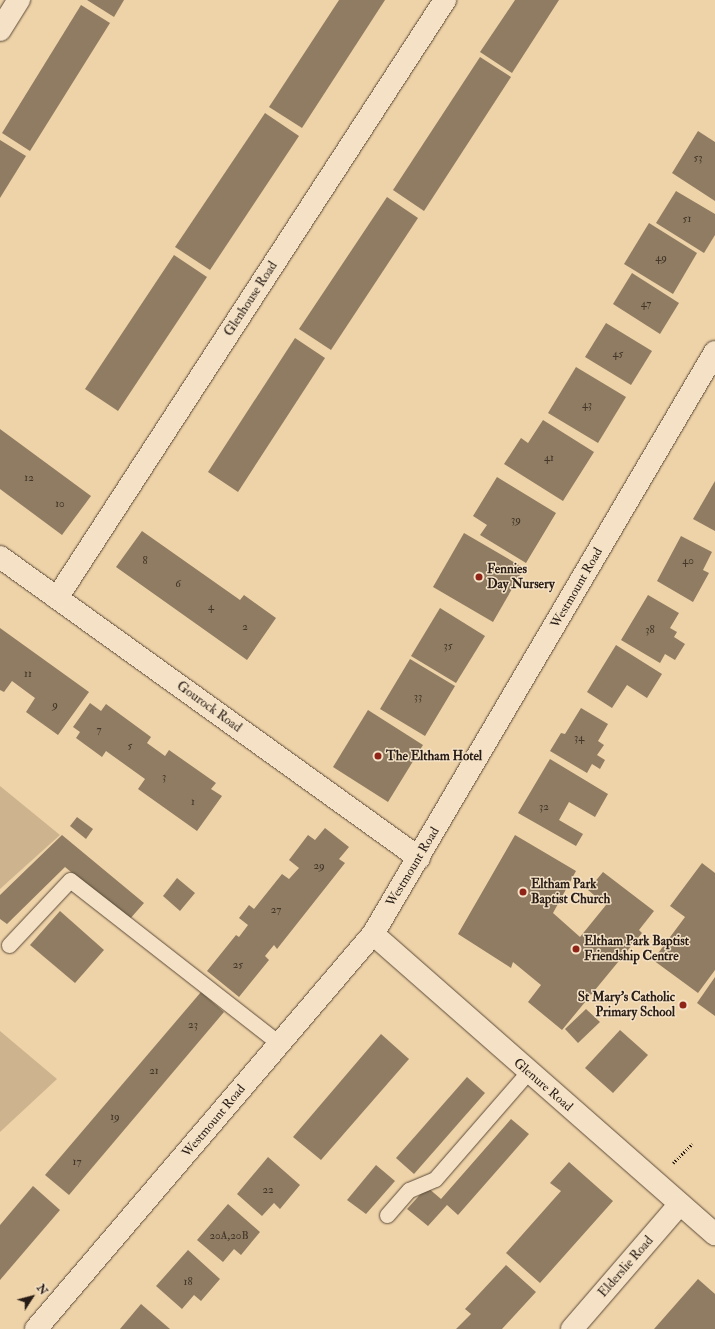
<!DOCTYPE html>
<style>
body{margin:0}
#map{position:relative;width:715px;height:1329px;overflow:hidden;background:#efd3a8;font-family:"IM FELL Double Pica",serif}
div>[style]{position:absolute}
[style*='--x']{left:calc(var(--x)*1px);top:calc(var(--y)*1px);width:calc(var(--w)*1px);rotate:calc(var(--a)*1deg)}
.green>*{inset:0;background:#cdb48f}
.building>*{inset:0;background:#8f7c62}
.path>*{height:2.5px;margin-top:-1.25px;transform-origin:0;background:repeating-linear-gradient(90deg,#281d16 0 1px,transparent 0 3px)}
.roads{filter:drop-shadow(0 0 1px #5a4a3a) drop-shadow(0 0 1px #5a4a3a)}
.service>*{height:15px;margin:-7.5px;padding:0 7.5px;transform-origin:7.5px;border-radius:7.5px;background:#f5e2c6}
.minor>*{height:22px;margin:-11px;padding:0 11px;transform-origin:11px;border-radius:11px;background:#f5e2c6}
.tertiary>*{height:22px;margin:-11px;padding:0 11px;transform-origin:11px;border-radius:11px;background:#f5e2c6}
.dots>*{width:11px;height:11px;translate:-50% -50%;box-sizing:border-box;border:2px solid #f5e2c6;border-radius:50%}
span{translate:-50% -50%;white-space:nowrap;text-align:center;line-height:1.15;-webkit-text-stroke:3px #f5e2c6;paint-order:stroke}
.number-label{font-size:11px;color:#423529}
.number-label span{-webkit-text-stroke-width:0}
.street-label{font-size:13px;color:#281d16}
.poi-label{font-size:13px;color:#281d16;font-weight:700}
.left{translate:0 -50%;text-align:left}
.right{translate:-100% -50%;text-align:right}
.north{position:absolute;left:12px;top:1277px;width:40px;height:40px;-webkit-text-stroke:3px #f5e2c6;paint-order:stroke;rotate:54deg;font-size:11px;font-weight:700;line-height:16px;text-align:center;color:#281d16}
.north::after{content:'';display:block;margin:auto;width:14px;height:18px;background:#281d16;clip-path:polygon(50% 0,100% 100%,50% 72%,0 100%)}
</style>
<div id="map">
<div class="green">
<i style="clip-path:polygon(0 786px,60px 835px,0 889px)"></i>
<i style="clip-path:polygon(0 1031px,57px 1079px,0 1132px)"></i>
</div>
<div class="building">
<i style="clip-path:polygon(87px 0,124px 0,114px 17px)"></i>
<i style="clip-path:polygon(339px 0,385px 0,302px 128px,269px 107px)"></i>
<i style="clip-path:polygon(515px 0,559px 0,512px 73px,480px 52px)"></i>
<i style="clip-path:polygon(81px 5px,110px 23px,30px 151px,2px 133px)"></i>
<i style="clip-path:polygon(480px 57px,511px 77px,424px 211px,393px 190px)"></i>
<i style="clip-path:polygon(265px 113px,299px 136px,210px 270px,175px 247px)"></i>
<i style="clip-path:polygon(698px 131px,715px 142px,715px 201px,672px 173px)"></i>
<i style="clip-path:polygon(0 140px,26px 156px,0 198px)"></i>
<i style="clip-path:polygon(676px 191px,715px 214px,715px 235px,704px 253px,656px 223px)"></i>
<i style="clip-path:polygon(387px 197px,418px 218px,331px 350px,299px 329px)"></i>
<i style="clip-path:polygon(649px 223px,697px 253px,673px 294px,624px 264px)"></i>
<i style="clip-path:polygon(174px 255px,207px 277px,118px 411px,85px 389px)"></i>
<i style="clip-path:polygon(632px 273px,679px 303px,660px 334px,613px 304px)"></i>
<i style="clip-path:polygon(606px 323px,652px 351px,631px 385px,585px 357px)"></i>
<i style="clip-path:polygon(295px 338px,325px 358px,238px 492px,208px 472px)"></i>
<i style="clip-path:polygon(576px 367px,626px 397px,598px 443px,548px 413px)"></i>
<i style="clip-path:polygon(543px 420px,594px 452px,563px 501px,504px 464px,521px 438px,528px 443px)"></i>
<i style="clip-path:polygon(0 429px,91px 496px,62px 535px,0 489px)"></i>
<i style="clip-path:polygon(497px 477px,556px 513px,526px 563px,480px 535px,487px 525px,473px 516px)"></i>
<i style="clip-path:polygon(715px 481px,715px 531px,693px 519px)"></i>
<i style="clip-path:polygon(142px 531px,240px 600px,244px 595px,276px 618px,247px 660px,116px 567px)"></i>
<i style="clip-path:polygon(464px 533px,524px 568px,493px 622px,433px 587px)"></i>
<i style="clip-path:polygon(681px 536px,712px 552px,703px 570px,709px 573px,693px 602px,657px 581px)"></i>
<i style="clip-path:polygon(648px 595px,679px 613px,670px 628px,677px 632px,674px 637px,685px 644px,675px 660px,665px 654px,660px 663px,621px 640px)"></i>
<i style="clip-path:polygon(440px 608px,485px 636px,456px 683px,411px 656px)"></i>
<i style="clip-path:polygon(0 628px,89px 692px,58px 735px,26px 712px,35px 698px,12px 681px,4px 692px,0 690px)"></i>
<i style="clip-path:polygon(616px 645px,662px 674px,647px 698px,627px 685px,612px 708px,587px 692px)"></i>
<i style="clip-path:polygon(410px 659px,455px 686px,425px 736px,380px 709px)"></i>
<i style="clip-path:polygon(90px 703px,101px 711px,106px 704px,151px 737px,147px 743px,165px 756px,169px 750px,216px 783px,211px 789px,222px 796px,197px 831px,138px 789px,145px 779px,106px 751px,102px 757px,76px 738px,80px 732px,73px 727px)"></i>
<i style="clip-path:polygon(581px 708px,608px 724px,598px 741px,604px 745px,597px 755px,605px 760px,600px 769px,592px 764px,587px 773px,550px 751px,561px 733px,565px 734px)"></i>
<i style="clip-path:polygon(368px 710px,423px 745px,388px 802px,333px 767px)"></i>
<i style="clip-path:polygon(550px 759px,608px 794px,595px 817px,569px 802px,559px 820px,583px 834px,576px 846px,518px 813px)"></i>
<i style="clip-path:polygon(77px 817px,93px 829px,86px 839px,70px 826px)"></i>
<i style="clip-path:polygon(325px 828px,349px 847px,339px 859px,345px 863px,277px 949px,274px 945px,265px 956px,269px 960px,239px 997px,207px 971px,236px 935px,239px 937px,248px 925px,239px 918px,249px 905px,254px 909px,282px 874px,289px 879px,299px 868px,289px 860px,308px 835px,315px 840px)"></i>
<i style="clip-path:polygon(62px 835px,144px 903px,129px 920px,65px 867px,7px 924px,0 919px,0 895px)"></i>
<i style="clip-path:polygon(515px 835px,576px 871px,553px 913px,580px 937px,606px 905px,588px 890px,603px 872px,654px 911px,639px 930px,642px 933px,562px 1030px,528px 1002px,541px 985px,513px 962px,511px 968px,458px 934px)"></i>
<i style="clip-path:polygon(702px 863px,715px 873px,715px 970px,698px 993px,653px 960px,685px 917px,670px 906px)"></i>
<i style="clip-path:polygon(177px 878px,195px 893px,180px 911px,163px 896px)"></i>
<i style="clip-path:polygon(60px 911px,104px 950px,75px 983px,30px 945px)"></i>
<i style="clip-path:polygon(715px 977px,715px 1016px,697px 1003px)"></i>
<i style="clip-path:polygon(201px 992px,224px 1012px,69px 1195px,45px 1175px)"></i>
<i style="clip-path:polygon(586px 1009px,600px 1022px,578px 1043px,565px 1029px)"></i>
<i style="clip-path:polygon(620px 1030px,648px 1055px,613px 1093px,585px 1068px)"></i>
<i style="clip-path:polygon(381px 1034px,409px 1059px,321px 1160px,293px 1137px)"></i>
<i style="clip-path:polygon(467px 1077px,485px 1093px,414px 1174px,396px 1158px)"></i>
<i style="clip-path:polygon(511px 1119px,529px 1134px,458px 1215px,447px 1205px,428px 1226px,407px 1209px,427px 1187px,441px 1199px)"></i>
<i style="clip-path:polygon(268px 1157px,300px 1185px,280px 1209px,274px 1203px,262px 1216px,237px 1194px)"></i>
<i style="clip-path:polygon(569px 1162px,613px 1201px,540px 1283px,506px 1253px,561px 1191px,550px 1183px)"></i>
<i style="clip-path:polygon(376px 1165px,395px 1181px,366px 1214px,347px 1200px)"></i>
<i style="clip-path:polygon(33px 1186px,60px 1210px,0 1280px,0 1225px)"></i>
<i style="clip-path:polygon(228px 1204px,260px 1232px,241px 1255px,234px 1249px,223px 1262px,197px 1240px)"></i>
<i style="clip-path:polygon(188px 1250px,220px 1279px,201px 1301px,194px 1295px,182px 1309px,156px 1286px)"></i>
<i style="clip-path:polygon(506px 1265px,536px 1292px,502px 1329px,456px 1329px,471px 1314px,465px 1309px)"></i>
<i style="clip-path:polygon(698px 1279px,715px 1294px,715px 1329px,654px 1329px)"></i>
<i style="clip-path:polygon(141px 1304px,170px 1329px,120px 1329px)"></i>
</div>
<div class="path">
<i style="--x:673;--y:1163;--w:27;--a:-45"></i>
</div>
<div class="roads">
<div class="service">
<i style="--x:9;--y:945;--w:89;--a:-46.8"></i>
<i style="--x:70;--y:880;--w:266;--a:38"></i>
<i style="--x:387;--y:1215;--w:33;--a:-49"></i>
<i style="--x:409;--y:1190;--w:28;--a:-23"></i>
<i style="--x:435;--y:1179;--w:142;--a:-49"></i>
</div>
<div class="minor">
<i style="--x:0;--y:30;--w:36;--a:-58"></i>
<i style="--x:0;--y:557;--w:516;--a:35.69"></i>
<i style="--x:57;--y:598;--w:713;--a:-57.02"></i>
<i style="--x:373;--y:934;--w:455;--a:41.3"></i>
<i style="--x:572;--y:1329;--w:165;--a:-49.2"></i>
</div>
<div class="tertiary">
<i style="--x:36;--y:1329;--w:519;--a:-49.53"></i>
<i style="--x:373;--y:934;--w:675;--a:-59.56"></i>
</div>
</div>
<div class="dots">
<i style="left:479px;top:577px;background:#8f2418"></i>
<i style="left:378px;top:756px;background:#8f2418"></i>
<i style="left:523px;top:892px;background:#8f2418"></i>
<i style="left:576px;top:949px;background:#8f2418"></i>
<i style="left:683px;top:1005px;background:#8f2418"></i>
</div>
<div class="number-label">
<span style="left:698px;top:158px">53</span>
<span style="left:687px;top:219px">51</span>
<span style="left:661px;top:258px">49</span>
<span style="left:646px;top:304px">47</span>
<span style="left:618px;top:354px">45</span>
<span style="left:587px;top:405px">43</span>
<span style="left:549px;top:458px">41</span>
<span style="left:29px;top:478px">12</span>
<span style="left:60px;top:504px">10</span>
<span style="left:516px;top:520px">39</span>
<span style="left:145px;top:561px">8</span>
<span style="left:688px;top:561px">40</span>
<span style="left:178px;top:584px">6</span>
<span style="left:211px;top:607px">4</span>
<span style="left:245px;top:627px">2</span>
<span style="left:650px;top:630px">38</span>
<span style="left:448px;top:646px">35</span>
<span style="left:28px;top:674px">11</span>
<span style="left:418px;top:697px">33</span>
<span style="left:55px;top:705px">9</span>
<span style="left:99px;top:730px">7</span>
<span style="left:579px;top:738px">34</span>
<span style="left:130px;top:746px">5</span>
<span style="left:164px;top:777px">3</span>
<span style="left:193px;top:802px">1</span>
<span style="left:544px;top:807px">32</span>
<span style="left:319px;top:866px">29</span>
<span style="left:276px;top:910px">27</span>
<span style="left:238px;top:965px">25</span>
<span style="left:193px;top:1025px">23</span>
<span style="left:154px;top:1071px">21</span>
<span style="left:115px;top:1117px">19</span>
<span style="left:77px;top:1162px">17</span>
<span style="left:268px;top:1190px">22</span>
<span style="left:229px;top:1236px">20A,20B</span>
<span style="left:188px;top:1282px">18</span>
</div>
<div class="street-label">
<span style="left:251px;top:299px;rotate:-57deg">Glenhouse Road</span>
<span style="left:577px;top:588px;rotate:-60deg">Westmount Road</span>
<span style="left:209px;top:707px;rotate:36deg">Gourock Road</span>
<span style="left:413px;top:867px;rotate:-59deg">Westmount Road</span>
<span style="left:543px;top:1085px;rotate:41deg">Glenure Road</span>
<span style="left:214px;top:1121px;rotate:-50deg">Westmount Road</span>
<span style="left:626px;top:1267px;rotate:-49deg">Elderslie Road</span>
</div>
<div class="poi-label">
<span class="left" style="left:487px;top:577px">Fennies<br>Day Nursery</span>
<span class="left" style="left:386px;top:756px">The Eltham Hotel</span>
<span class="left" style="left:531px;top:892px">Eltham Park<br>Baptist Church</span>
<span class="left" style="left:584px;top:949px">Eltham Park Baptist<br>Friendship Centre</span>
<span class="right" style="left:675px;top:1005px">St Mary's Catholic<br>Primary School</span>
</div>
<div class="north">N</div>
</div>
